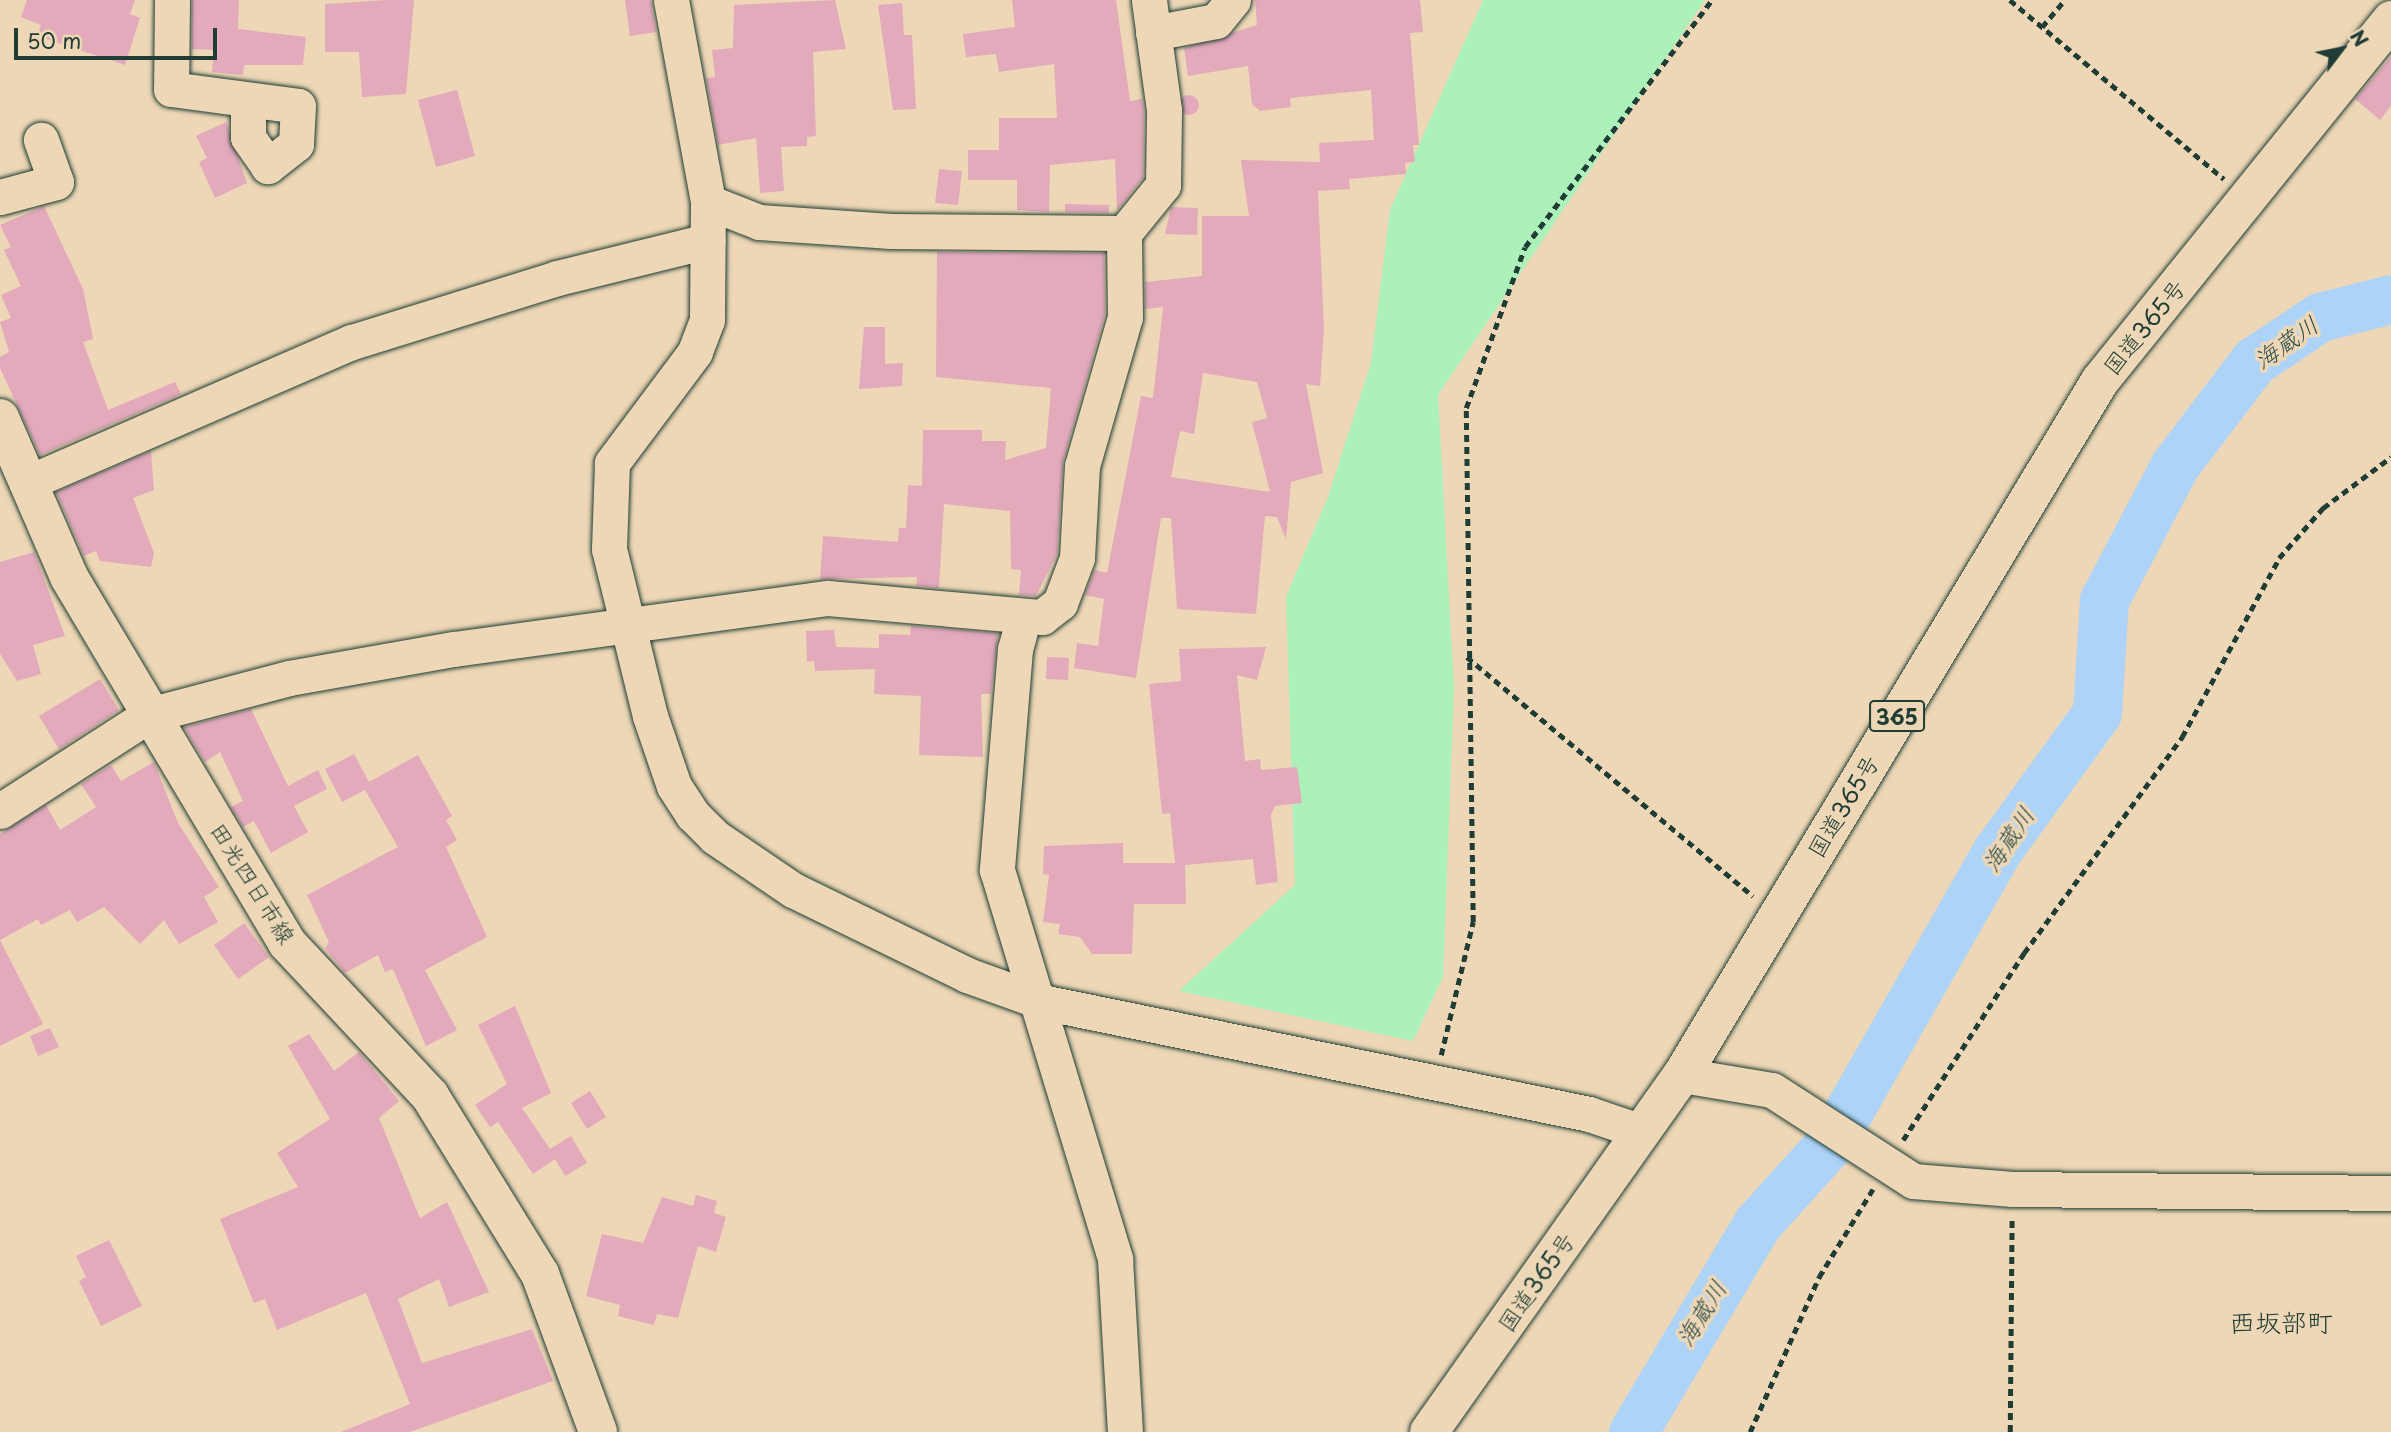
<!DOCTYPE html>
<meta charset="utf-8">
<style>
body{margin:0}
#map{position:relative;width:2391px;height:1432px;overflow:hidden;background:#edd7b6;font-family:"Playpen Sans","Klee One",sans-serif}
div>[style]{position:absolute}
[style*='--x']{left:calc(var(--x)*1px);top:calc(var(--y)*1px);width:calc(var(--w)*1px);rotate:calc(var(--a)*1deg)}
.green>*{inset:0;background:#acf0ba}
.river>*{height:49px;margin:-24.5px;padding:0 24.5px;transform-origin:24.5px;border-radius:24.5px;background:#add3f7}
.building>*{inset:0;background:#e3aabc}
.round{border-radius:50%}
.path>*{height:4.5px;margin-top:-2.25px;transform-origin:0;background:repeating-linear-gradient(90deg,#1f3d34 0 7px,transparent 0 12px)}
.roads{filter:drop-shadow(0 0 2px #1f3d34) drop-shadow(0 0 2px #1f3d34)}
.minor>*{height:35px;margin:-17.5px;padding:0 17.5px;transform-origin:17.5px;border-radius:17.5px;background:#edd7b6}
.major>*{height:38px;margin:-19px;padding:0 19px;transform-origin:19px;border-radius:19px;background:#edd7b6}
.highway>*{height:38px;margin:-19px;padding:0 19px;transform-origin:19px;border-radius:19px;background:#edd7b6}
span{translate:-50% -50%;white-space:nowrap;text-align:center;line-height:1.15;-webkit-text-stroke:7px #edd7b6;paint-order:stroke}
.shield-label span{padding:2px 5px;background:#edd7b6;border:2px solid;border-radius:5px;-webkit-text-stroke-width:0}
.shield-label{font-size:21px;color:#1f3d34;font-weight:700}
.street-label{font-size:23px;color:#1f3d34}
.water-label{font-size:24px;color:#2d4c48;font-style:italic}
.quarter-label{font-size:26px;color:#1f3d34}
.north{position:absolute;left:2307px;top:14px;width:70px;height:70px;-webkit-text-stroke:5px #edd7b6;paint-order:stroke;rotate:58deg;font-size:19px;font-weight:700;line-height:28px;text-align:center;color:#1f3d34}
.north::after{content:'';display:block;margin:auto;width:24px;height:32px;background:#1f3d34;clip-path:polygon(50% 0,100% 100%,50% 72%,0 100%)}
.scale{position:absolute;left:14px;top:28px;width:203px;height:32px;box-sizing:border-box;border:4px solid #1f3d34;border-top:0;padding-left:9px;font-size:21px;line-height:24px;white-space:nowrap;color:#1f3d34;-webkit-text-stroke:5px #edd7b6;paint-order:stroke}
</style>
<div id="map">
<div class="green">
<i style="clip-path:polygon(1483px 0,1705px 0,1438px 395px,1454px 689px,1443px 977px,1413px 1041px,1179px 991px,1295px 885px,1286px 597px,1328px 497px,1371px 363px,1390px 210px)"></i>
</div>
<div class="river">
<i style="--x:1633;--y:1432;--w:242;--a:-59.2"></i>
<i style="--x:1757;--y:1224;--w:110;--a:-47.9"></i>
<i style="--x:1831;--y:1142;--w:335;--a:-60.3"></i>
<i style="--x:1997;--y:851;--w:170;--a:-54.1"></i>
<i style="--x:2097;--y:713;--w:113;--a:-86.5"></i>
<i style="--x:2104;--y:600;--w:153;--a:-62.3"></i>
<i style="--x:2175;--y:465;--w:131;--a:-52.8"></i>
<i style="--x:2254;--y:361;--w:79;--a:-33.7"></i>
<i style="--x:2320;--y:317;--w:73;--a:-14.2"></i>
</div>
<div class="building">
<i style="clip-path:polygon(27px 0,135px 0,130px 14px,140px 18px,125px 65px,37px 36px,41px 25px,21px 17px)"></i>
<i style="clip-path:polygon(192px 0,239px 0,238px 29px,306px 37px,303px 65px,244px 65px,243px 75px,212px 72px,214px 50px,192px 49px)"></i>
<i style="clip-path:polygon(386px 0,414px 0,406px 94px,362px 97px,359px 52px,325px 52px,325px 4px)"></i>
<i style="clip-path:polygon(625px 0,651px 0,656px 32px,630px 36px)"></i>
<i style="clip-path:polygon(835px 0,846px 49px,813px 52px,816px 136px,807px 137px,807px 146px,781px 147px,784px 191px,760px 193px,756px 138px,718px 145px,706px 78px,715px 77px,712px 50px,733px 48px,734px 5px)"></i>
<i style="clip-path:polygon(1012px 0,1116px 0,1130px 101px,1142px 99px,1144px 111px,1143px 178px,1117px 210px,1115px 159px,1050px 165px,1049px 212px,1017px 210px,1017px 180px,968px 180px,968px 150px,999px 150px,999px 118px,1057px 118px,1054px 64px,999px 72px,996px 54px,966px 57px,963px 34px,1015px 27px)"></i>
<i style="clip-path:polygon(evenodd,1255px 0,1420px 0,1423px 32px,1410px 33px,1419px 145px,1413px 145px,1415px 162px,1405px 163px,1406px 174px,1349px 179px,1350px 189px,1318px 191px,1324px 329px,1320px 386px,1306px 384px,1323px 473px,1291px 482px,1286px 539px,1277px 517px,1265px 516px,1256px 614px,1177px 609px,1171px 518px,1161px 518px,1136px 678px,1074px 668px,1077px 643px,1098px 646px,1104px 599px,1085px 595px,1094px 570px,1107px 573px,1141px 396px,1153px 398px,1163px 307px,1145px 309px,1145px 282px,1202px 276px,1202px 216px,1249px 216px,1241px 160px,1320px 162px,1319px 143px,1374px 140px,1371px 90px,1290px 98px,1291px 107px,1260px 111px,1252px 104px,1248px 66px,1188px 76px,1184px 48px,1257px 25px,1255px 0,1203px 373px,1257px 382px,1267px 418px,1252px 422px,1270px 492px,1171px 477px,1180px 431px,1194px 434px,1203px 373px)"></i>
<i style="clip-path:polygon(902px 3px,904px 35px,912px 35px,916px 109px,893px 110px,878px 5px)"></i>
<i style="clip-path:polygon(2391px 57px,2391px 106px,2380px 120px,2355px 99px)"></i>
<i style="clip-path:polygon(457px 90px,475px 156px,436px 167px,418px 100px)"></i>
<i class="round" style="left:1179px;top:95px;width:20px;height:20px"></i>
<i style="clip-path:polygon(226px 122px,247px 183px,215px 198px,199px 162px,207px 158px,196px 136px)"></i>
<i style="clip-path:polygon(939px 169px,962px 171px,958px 205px,935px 203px)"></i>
<i style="clip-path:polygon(1065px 204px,1109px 205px,1109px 213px,1065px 212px)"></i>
<i style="clip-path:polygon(44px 206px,83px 289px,93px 339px,83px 342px,108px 410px,175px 382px,181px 394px,40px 455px,0 368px,0 357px,9px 352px,0 322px,11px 318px,1px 295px,21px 286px,4px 250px,11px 247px,0 225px)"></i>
<i style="clip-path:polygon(1171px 207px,1198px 208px,1197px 235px,1165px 234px)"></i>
<i style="clip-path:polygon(937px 252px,1104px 253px,1105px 314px,1063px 461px,1057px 554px,1036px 596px,1019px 595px,1021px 570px,1011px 569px,1010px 511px,944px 504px,939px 588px,916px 586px,917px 577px,820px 579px,823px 536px,898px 542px,899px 528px,906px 528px,908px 485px,922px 486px,923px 430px,982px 430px,982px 441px,1006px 441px,1005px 460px,1046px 448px,1051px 388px,936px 377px)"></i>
<i style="clip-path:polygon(864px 327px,885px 327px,885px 364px,903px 363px,902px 386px,859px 389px)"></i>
<i style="clip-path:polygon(151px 451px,154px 490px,133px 498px,154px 553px,151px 567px,100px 561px,96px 551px,84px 556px,56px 492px)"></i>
<i style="clip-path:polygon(34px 552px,65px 636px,33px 645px,41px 674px,17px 681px,0 654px,0 562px)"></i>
<i style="clip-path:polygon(911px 626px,998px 633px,991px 694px,981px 694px,983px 757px,919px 755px,921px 696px,874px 694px,875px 669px,815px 671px,814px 661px,807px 662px,806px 631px,834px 630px,836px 647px,879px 648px,879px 634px,910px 635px)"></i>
<i style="clip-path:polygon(1266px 647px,1257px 680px,1237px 675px,1245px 761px,1260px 759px,1261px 770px,1297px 767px,1302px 803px,1275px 806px,1271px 815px,1278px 882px,1256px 885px,1253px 859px,1185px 865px,1186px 904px,1134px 904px,1132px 954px,1092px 954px,1080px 937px,1058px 934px,1060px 924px,1043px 922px,1049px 875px,1043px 874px,1044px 846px,1123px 843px,1123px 863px,1175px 863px,1170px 813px,1162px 814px,1149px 684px,1181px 681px,1179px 649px)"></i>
<i style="clip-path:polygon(1047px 657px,1069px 658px,1068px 680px,1046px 679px)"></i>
<i style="clip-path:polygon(100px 679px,119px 710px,59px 749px,39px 716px)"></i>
<i style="clip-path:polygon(251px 709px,288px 786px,318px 770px,327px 789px,294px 806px,308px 832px,271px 853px,254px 821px,243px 827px,231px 807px,243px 801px,220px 752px,205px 762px,184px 727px)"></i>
<i style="clip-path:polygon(354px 754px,369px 782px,418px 755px,452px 816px,446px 820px,457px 840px,446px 847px,487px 937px,425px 970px,457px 1030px,426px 1046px,393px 969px,385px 972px,378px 955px,345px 973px,325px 948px,329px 942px,307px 895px,398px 847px,365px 790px,342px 802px,325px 769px)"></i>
<i style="clip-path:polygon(154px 762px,178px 823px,219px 887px,204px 897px,218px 922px,179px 944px,164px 920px,140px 944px,104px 907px,77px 922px,70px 910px,41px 925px,38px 919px,0 940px,43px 1024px,0 1046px,0 834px,46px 805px,60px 830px,96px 807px,81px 784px,111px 765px,121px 781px)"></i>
<i style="clip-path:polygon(244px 923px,269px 957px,238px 979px,214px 945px)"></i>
<i style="clip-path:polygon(515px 1006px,551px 1093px,522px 1108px,550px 1149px,571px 1136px,587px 1163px,565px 1176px,555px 1159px,533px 1174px,498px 1122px,490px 1127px,475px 1105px,507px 1084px,478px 1025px)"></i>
<i style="clip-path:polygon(50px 1028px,59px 1047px,38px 1056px,30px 1036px)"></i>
<i style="clip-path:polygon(309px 1034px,334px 1071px,359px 1052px,399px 1101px,379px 1118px,420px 1218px,447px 1202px,489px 1292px,449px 1307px,439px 1279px,398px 1299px,422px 1363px,532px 1329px,553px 1381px,410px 1432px,341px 1432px,410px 1404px,366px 1293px,277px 1330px,265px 1299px,254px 1303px,220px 1219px,298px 1187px,277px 1153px,330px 1119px,288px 1046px)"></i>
<i style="clip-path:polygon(590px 1091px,606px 1117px,587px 1129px,571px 1103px)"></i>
<i style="clip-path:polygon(696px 1195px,717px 1201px,714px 1213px,726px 1217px,716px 1252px,698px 1246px,678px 1318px,657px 1314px,654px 1325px,618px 1316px,620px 1305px,586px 1296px,602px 1234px,643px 1243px,662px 1197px,693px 1206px)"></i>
<i style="clip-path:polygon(109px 1240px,142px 1306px,101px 1326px,79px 1281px,86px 1277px,76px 1256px)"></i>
</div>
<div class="path">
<i style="--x:2010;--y:0;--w:279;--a:39.9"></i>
<i style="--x:2042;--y:27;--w:35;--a:-50"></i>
<i style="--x:1467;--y:657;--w:373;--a:39.9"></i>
<i style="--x:1441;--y:1055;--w:137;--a:-76.5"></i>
<i style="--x:1473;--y:922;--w:514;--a:-90.78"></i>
<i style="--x:1466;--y:408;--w:171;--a:-69.9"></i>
<i style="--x:1525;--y:247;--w:310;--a:-52.9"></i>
<i style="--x:1903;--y:1140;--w:223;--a:-57.1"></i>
<i style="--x:2024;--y:953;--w:268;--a:-53.8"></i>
<i style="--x:2182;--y:737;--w:204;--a:-61.5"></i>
<i style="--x:2279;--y:558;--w:67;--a:-48.7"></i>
<i style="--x:2323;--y:508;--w:85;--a:-36.9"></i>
<i style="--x:1750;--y:1432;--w:170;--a:-66"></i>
<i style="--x:1819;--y:1277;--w:103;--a:-58.5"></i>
<i style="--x:2010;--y:1432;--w:214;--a:-89.5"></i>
</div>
<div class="roads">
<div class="minor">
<i style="--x:172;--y:0;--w:89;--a:90.6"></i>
<i style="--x:171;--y:89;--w:128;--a:7.6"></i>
<i style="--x:298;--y:106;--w:38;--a:93"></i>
<i style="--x:296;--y:144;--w:36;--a:142"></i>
<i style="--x:268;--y:166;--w:35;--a:-125"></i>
<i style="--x:248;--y:137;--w:37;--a:-90"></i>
<i style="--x:671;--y:0;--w:205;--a:79.6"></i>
<i style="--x:708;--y:202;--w:118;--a:90.5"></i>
<i style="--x:707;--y:320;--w:34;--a:111"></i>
<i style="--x:695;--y:352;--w:139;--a:126.8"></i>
<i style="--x:612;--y:463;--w:86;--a:92"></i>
<i style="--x:609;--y:549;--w:172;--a:76.2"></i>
<i style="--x:650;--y:716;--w:74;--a:71.1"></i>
<i style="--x:674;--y:786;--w:35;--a:57"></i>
<i style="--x:693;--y:815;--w:31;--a:45"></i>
<i style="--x:715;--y:837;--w:94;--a:34.2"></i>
<i style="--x:793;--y:890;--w:194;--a:26"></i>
<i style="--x:967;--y:975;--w:80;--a:19.8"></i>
<i style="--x:1042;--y:1002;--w:558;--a:11.57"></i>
<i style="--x:1589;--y:1114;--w:56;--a:18.8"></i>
<i style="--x:1153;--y:33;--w:64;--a:-10.8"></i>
<i style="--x:1216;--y:21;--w:27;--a:-51"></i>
<i style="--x:0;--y:197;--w:58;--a:-15"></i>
<i style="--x:56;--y:182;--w:45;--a:-109.7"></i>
<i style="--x:708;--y:202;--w:55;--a:21.4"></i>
<i style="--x:759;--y:222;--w:132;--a:3.9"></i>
<i style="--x:891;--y:231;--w:233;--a:0.5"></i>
<i style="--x:27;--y:483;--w:354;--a:-23.5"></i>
<i style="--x:352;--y:342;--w:215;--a:-17.3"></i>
<i style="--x:557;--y:278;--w:155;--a:-13.8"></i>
<i style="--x:1024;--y:616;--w:34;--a:105"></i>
<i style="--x:1015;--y:649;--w:222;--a:94.7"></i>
<i style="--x:997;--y:870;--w:407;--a:73.1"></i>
<i style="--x:1115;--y:1259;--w:173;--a:86.7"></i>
<i style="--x:0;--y:811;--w:177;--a:-32.8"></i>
<i style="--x:149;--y:715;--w:145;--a:-14.8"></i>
<i style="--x:289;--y:678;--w:168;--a:-10"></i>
<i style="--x:454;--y:649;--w:377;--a:-7.8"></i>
<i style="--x:828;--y:598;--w:215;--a:5.1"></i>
<i style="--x:1042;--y:617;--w:23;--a:-38"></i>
<i style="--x:1060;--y:603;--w:48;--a:-69.3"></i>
<i style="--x:1077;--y:558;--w:92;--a:-86.9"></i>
<i style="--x:1082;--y:466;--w:155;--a:-73.9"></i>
<i style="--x:1125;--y:317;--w:84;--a:-90.7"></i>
<i style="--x:1124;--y:233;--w:62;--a:-50.9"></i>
<i style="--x:1163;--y:185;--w:75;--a:-89.2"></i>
<i style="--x:1164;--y:110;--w:111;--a:-97.8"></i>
<i style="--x:1682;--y:1075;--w:91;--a:9.5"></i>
<i style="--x:1772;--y:1090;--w:168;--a:32.8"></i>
<i style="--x:1913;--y:1181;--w:100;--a:4.6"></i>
<i style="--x:2013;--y:1189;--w:378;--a:0.6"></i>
</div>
<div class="major">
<i style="--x:0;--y:418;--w:173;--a:66.5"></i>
<i style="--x:69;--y:577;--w:426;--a:59.2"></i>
<i style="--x:287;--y:943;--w:209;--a:46.9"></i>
<i style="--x:430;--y:1096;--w:209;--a:58.3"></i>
<i style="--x:540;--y:1274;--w:168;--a:69.8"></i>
</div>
<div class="highway">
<i style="--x:1429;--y:1432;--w:438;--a:-54.7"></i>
<i style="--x:1682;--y:1075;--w:810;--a:-58.94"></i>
<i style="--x:2100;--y:381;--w:464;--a:-51.1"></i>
</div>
</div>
<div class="shield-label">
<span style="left:1897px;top:716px">365</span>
</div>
<div class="street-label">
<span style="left:2144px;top:327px;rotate:-51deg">国道365号</span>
<span style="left:1843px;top:806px;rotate:-59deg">国道365号</span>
<span style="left:253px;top:883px;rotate:58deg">田光四日市線</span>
<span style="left:1536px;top:1282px;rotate:-55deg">国道365号</span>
</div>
<div class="water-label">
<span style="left:2286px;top:342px;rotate:-35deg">海蔵川</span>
<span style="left:2008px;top:839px;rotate:-56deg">海蔵川</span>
<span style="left:1701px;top:1313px;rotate:-58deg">海蔵川</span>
</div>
<div class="quarter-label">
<span style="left:2281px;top:1322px">西坂部町</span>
</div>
<div class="north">N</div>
<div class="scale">50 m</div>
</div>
